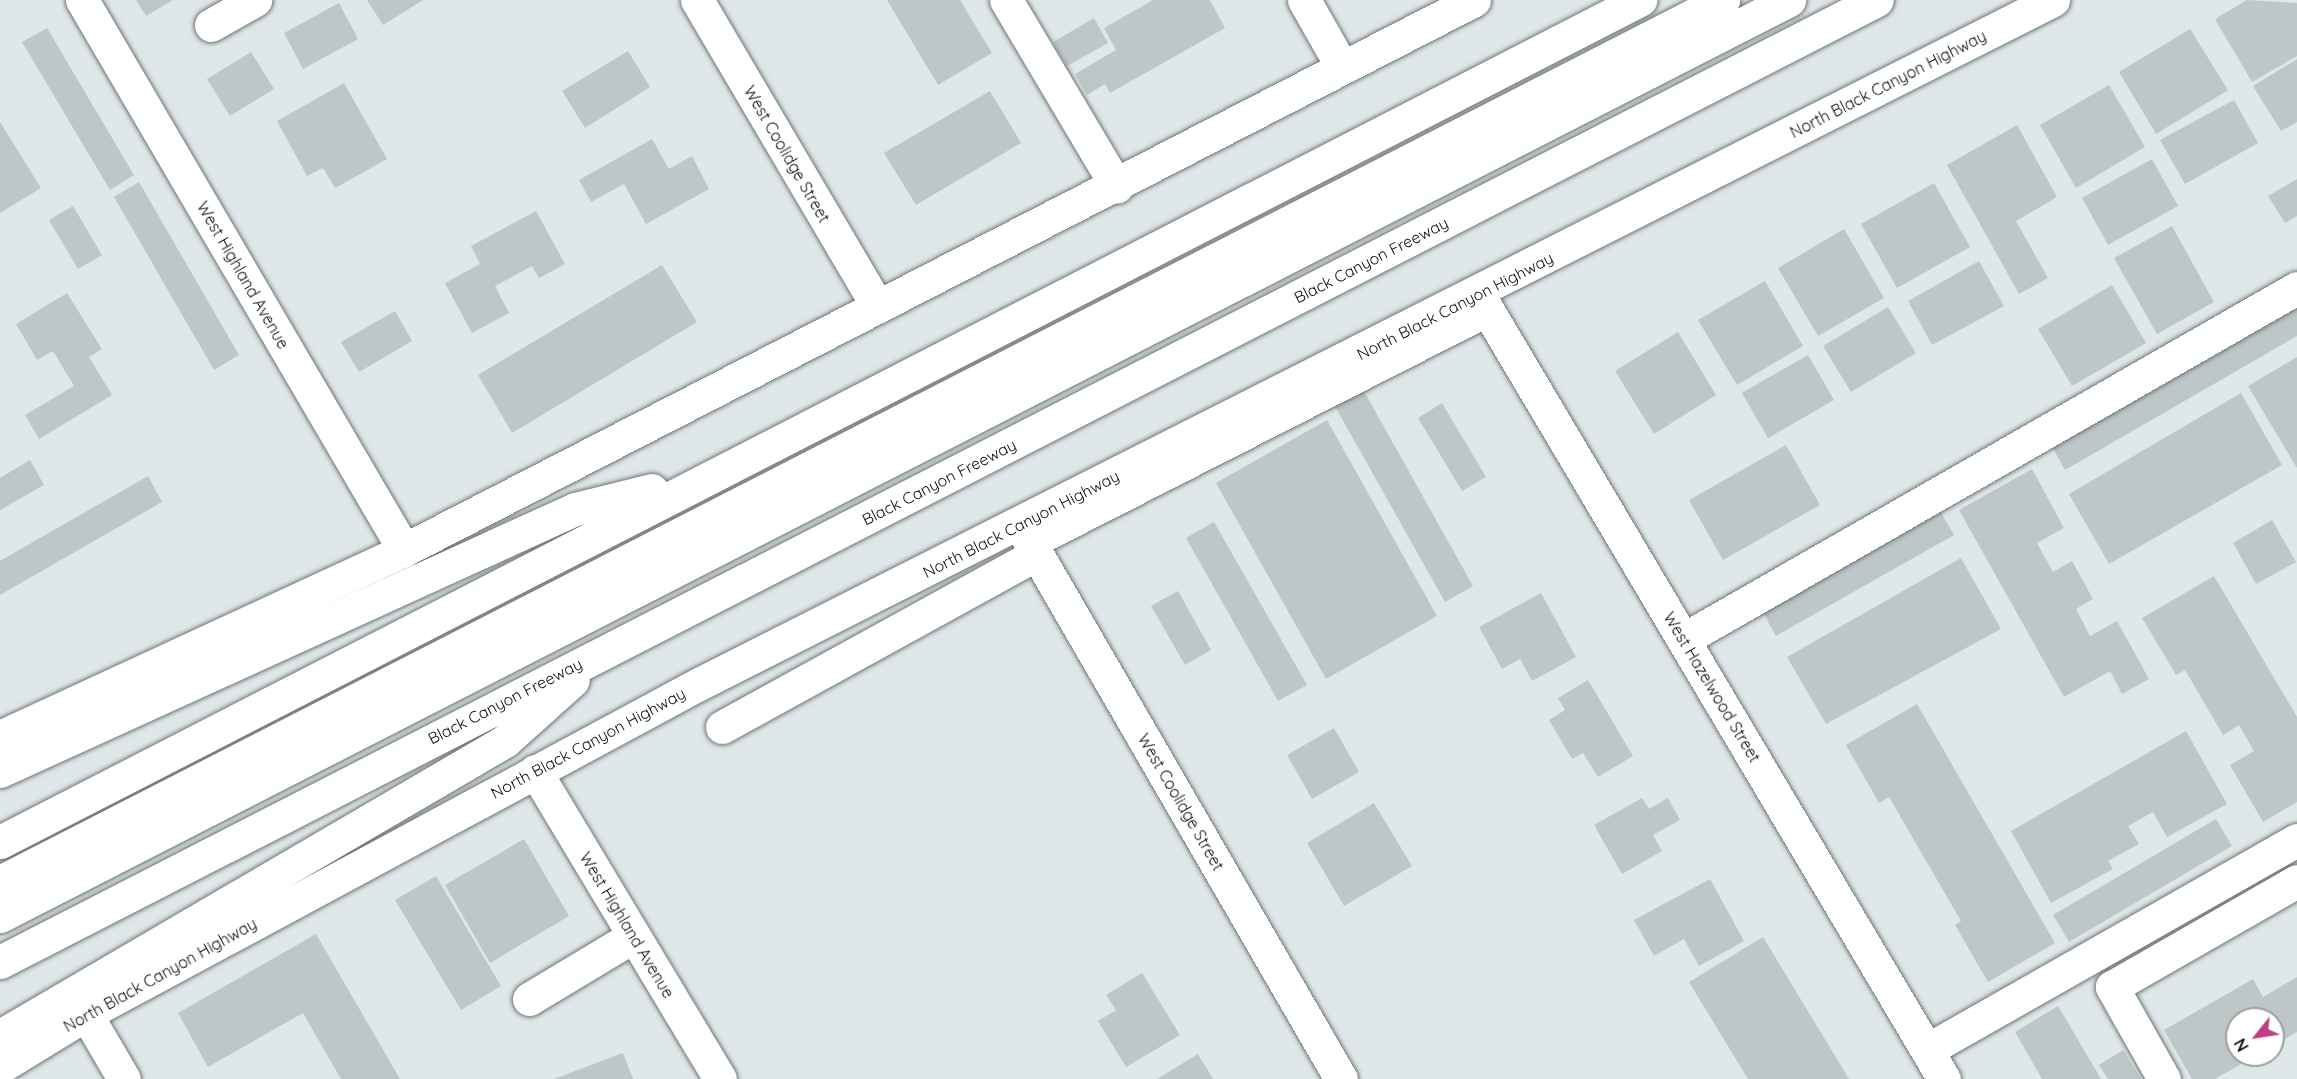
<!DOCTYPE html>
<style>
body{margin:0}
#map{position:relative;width:2297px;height:1079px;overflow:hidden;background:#dfe7e8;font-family:Quicksand,sans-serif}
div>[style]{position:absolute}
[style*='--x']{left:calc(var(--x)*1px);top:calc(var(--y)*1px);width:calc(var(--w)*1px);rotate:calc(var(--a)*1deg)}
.building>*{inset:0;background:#bec7c7}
.roads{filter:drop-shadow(0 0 2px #6e7576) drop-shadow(0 0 2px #6e7576)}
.minor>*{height:33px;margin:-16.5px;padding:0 16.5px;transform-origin:16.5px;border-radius:16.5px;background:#fff}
.major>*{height:33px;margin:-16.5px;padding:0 16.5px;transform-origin:16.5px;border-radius:16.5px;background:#fff}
.highway>*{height:33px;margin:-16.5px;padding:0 16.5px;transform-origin:16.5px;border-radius:16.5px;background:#fff}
span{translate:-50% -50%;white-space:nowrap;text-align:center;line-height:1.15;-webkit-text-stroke:4.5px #fff;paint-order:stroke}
.street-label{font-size:16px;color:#0c0f0f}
.north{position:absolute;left:2225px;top:1007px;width:60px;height:60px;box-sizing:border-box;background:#fff;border:2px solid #9e9f9f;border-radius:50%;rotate:240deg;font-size:16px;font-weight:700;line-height:24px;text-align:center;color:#0c0f0f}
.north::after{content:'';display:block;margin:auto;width:21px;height:27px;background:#c23d81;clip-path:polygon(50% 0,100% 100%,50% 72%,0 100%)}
</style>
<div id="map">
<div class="building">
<i style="clip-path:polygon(136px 0,173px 0,146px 16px)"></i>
<i style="clip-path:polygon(367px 0,423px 0,383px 25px)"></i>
<i style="clip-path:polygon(887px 0,960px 0,992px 53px,938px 85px)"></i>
<i style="clip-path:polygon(1153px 0,1210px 0,1225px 28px,1110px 93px,1105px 84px,1087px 95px,1075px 74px,1116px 50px,1104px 28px)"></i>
<i style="clip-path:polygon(2247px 0,2297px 3px,2297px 56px,2252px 82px,2215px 19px)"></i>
<i style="clip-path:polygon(339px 3px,358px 39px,303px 69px,284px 33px)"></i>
<i style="clip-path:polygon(1094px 18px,1108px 43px,1067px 66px,1053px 42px)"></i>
<i style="clip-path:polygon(47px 28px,134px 175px,110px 190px,22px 42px)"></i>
<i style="clip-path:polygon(2190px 29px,2228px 90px,2156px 134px,2119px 72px)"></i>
<i style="clip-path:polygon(628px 51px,650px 87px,585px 128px,562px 91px)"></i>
<i style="clip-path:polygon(251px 52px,274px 89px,230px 116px,207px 79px)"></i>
<i style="clip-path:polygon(2297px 59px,2297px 122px,2281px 131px,2253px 86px)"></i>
<i style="clip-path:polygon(344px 83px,387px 159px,335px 188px,323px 168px,307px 176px,277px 121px)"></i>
<i style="clip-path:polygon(2109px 85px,2145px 147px,2076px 188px,2040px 125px)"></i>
<i style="clip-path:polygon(990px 91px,1021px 143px,916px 205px,884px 153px)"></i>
<i style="clip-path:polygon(2234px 100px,2258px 143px,2185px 184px,2160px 140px)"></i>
<i style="clip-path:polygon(0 122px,41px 188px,0 213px)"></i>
<i style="clip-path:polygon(2017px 125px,2057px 197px,2016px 221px,2048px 278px,2019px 294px,1947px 165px)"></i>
<i style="clip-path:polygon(652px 139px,669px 169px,692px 156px,709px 189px,646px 224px,624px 184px,591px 202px,579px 180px)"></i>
<i style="clip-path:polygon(2152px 159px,2178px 206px,2108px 245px,2082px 198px)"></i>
<i style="clip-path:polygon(2297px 179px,2297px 216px,2285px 223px,2268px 196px)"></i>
<i style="clip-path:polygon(139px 182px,239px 355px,214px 370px,114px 197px)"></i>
<i style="clip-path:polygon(1934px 183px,1970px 247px,1897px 288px,1861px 224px)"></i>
<i style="clip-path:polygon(73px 206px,102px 255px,78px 269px,49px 220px)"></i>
<i style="clip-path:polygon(536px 211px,565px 264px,539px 278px,532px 266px,495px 286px,509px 313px,472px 333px,445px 283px,480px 264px,471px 246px)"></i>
<i style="clip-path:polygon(2172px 226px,2214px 302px,2157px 334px,2114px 258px)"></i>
<i style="clip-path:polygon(1844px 229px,1884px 298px,1818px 336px,1778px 268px)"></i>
<i style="clip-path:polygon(1979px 261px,2004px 306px,1932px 345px,1908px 301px)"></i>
<i style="clip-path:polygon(662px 265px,697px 322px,512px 433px,478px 375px)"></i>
<i style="clip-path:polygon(1765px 281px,1803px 346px,1737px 385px,1698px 320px)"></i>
<i style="clip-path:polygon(2112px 285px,2146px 343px,2072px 386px,2038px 329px)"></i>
<i style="clip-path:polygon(67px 293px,102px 349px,89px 357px,112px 395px,39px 439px,25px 415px,74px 386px,53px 351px,37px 360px,16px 324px)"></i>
<i style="clip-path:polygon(2297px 300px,2297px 336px,2065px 470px,2050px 443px)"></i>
<i style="clip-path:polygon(1888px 307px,1916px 353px,1851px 392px,1823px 346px)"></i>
<i style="clip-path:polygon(395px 311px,412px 341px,359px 372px,341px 342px)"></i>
<i style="clip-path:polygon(1678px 332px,1716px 395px,1654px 434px,1615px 371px)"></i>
<i style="clip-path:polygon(1808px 355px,1834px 400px,1768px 438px,1742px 393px)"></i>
<i style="clip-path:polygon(2297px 357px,2297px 468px,2248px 386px)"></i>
<i style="clip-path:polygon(1360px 384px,1473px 586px,1445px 602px,1332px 401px)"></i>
<i style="clip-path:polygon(2241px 393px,2282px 465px,2109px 564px,2069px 494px)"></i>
<i style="clip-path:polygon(1442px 403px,1486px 477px,1462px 491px,1418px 418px)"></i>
<i style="clip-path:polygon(1327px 420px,1437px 616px,1326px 679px,1216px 483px)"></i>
<i style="clip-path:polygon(1786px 445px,1820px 505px,1723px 560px,1689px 500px)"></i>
<i style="clip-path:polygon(30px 460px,44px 485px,0 510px,0 478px)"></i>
<i style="clip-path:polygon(2032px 469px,2064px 528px,2037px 543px,2053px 572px,2072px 561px,2093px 599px,2076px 609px,2090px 636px,2117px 621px,2149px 679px,2122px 694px,2110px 671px,2064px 697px,1959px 510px)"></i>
<i style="clip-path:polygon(148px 476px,162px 502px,0 595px,0 561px)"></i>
<i style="clip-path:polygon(1939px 509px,1954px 535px,1776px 636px,1762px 611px)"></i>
<i style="clip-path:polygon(2272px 520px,2296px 562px,2256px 584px,2233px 543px)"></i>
<i style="clip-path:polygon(1214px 522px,1307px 685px,1278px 701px,1186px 538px)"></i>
<i style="clip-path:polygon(1961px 558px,2001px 629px,1826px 724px,1787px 657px)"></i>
<i style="clip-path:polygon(2214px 576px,2297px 717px,2297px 802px,2263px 822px,2230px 765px,2254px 751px,2239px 725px,2223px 735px,2185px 670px,2176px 675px,2142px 618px)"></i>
<i style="clip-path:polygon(1178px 591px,1211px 650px,1185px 665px,1151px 606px)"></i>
<i style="clip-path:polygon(1541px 593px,1576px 657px,1532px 681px,1520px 659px,1502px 669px,1479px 627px)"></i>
<i style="clip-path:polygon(1588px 680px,1633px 756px,1598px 777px,1583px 753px,1572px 759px,1549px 720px,1565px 710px,1558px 698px)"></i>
<i style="clip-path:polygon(1917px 704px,2055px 943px,1988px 982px,1955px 925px,1961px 921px,1889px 797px,1879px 803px,1846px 745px)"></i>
<i style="clip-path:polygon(1334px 728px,1359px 772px,1312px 799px,1287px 755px)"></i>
<i style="clip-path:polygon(2186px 731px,2227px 804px,2167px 837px,2153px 812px,2128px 826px,2139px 844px,2108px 861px,2113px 869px,2051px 903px,2011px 831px)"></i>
<i style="clip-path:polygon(1642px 798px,1649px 809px,1668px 798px,1680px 820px,1653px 835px,1662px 851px,1622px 874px,1594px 825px)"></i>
<i style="clip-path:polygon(1374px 803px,1412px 866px,1344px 906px,1307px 843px)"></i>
<i style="clip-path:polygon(2216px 819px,2232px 846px,2069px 942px,2053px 915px)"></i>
<i style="clip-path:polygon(524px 839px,569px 916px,490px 963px,445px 885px)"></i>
<i style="clip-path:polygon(436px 876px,501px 986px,461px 1010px,395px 900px)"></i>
<i style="clip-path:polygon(1710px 879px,1744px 941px,1699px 966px,1684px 939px,1654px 956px,1634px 920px)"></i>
<i style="clip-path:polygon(316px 934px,400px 1079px,341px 1079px,303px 1013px,208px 1067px,178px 1013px)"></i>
<i style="clip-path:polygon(1763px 937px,1849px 1079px,1748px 1079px,1689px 982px)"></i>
<i style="clip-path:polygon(1142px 973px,1180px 1035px,1126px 1067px,1098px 1021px,1116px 1010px,1106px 995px)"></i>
<i style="clip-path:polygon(2297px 977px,2297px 1032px,2273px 1046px,2273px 1019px,2237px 1019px,2237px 1055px,2257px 1055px,2215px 1079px,2192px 1079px,2164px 1030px,2253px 979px,2263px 997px)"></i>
<i style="clip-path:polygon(2058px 1006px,2101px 1079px,2042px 1079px,2015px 1032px)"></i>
<i style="clip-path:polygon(2123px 1050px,2141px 1079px,2108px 1079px,2099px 1065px)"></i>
<i style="clip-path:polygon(623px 1053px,633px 1079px,554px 1079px)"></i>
<i style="clip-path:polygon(1198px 1054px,1213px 1079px,1157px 1079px)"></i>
</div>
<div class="roads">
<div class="minor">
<i style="--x:82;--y:0;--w:637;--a:59.65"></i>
<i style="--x:697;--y:0;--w:356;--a:59.5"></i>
<i style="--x:1006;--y:0;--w:217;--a:59.3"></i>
<i style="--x:1304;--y:0;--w:77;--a:60.4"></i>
<i style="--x:211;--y:25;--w:51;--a:-29.6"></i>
<i style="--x:1478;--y:294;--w:913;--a:59.31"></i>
<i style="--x:1020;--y:525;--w:640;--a:59.91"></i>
<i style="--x:1030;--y:542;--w:512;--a:-26.97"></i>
<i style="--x:1684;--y:639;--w:706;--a:-29.8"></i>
<i style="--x:722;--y:727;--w:359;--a:-28.8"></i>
<i style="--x:535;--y:771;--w:359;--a:59"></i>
<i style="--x:529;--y:999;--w:122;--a:-31"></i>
<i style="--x:86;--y:1014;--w:75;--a:59.7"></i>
<i style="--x:1927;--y:1050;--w:425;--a:-29.6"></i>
<i style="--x:2164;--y:1079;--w:106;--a:-119.5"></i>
<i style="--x:2112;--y:987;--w:213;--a:-29.8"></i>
</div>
<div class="major">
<i style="--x:0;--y:737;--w:445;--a:-24.8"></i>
<i style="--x:404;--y:550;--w:1203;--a:-27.2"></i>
<i style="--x:0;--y:1067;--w:101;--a:-31.6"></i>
<i style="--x:86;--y:1014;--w:696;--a:-28.3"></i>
<i style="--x:699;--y:684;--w:1517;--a:-26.8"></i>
</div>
<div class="highway">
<i style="--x:0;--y:771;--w:632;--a:-24.5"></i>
<i style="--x:575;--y:509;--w:79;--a:-13.9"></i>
<i style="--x:0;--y:842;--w:1844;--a:-27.18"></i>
<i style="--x:0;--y:882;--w:1936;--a:-27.11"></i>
<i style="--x:0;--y:916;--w:2010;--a:-27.11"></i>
<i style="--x:0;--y:962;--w:2109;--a:-27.14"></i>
<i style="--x:0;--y:1036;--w:585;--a:-30.29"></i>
<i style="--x:505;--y:741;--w:91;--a:-41.9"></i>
</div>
</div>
<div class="street-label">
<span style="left:1888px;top:84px;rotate:-27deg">North Black Canyon Highway</span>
<span style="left:787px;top:154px;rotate:60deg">West Coolidge Street</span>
<span style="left:1371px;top:260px;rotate:-27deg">Black Canyon Freeway</span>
<span style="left:243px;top:275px;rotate:60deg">West Highland Avenue</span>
<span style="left:1455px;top:306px;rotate:-27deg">North Black Canyon Highway</span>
<span style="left:939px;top:482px;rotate:-27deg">Black Canyon Freeway</span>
<span style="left:1021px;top:524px;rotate:-27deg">North Black Canyon Highway</span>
<span style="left:1712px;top:687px;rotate:59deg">West Hazelwood Street</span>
<span style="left:505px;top:701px;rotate:-27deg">Black Canyon Freeway</span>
<span style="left:588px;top:743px;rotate:-28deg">North Black Canyon Highway</span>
<span style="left:1181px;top:802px;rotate:60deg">West Coolidge Street</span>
<span style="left:627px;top:925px;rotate:59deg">West Highland Avenue</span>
<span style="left:160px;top:975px;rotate:-29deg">North Black Canyon Highway</span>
</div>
<div class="north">N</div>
</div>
